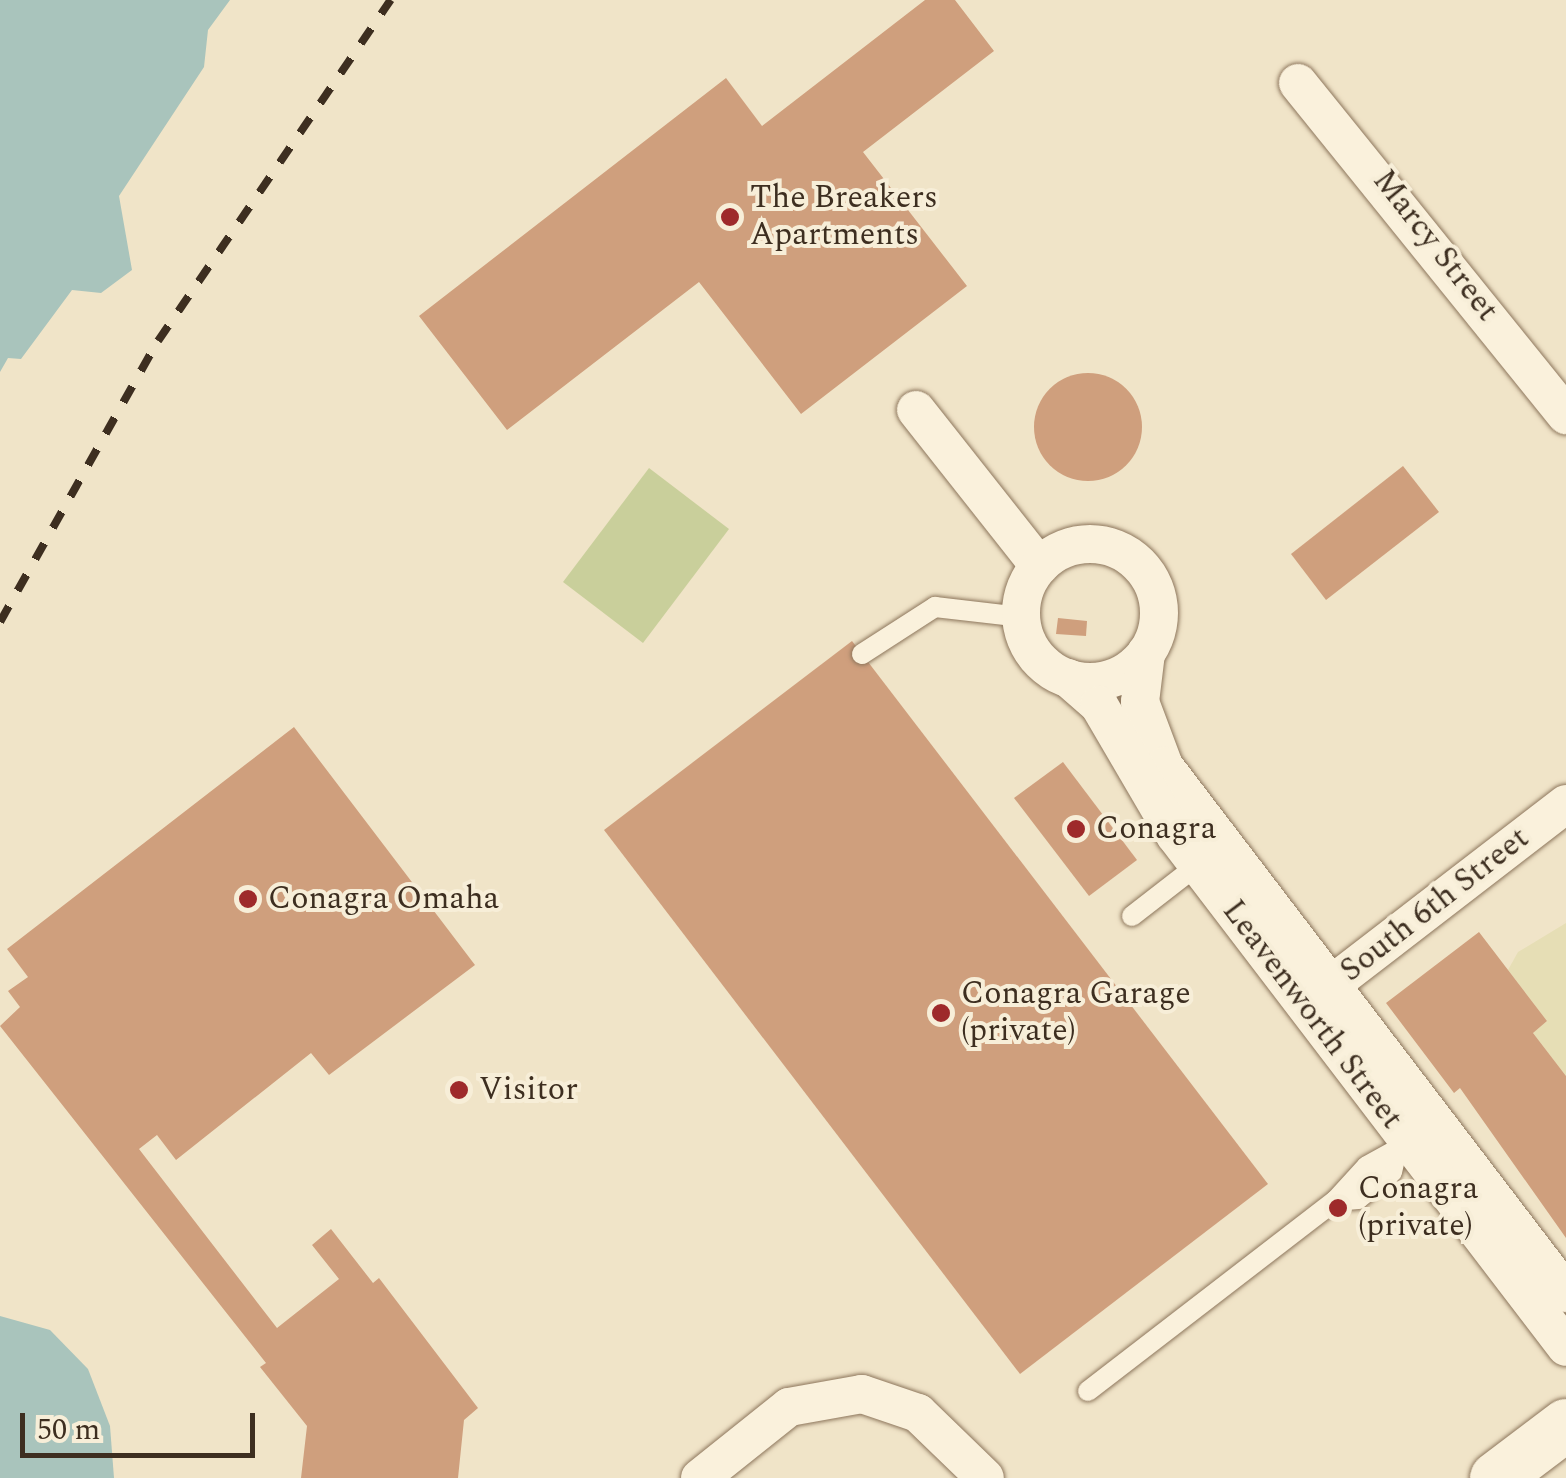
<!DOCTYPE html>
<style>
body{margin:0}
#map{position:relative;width:1566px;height:1478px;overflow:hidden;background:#f0e4c8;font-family:Spectral,serif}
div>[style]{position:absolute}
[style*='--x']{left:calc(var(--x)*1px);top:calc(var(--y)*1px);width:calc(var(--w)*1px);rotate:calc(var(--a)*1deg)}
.farmland>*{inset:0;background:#e6deb5}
.green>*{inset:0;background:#c9cf9b}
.water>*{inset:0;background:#a9c4bc}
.building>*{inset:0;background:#cf9f7d}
.round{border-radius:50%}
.roads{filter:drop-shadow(0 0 2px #8d765c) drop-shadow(0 0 2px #8d765c)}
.lane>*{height:20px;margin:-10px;padding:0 10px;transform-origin:10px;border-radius:10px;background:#faf1dc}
.street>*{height:38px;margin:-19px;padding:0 19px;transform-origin:19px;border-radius:19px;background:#faf1dc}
.street>.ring{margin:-19px;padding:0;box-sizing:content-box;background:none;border:38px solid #faf1dc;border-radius:50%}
.secondary>*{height:52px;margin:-26px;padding:0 26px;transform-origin:26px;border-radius:26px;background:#faf1dc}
.rail>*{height:8px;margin-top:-4px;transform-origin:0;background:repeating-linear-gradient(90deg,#3d2e20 0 18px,transparent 0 36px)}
.dots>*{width:28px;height:28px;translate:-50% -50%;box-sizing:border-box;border:5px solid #f7eed8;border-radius:50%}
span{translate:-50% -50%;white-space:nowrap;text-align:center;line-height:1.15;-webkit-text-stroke:8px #f7eed8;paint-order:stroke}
.poi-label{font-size:32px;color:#3d2e20}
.left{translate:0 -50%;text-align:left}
.street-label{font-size:32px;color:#3d2e20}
.scale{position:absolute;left:20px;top:1413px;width:235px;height:45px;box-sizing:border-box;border:5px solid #3d2e20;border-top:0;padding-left:12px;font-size:30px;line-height:35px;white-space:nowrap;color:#3d2e20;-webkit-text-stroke:8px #f7eed8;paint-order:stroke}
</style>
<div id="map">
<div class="farmland">
<i style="clip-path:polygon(1566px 923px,1566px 1076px,1533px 1033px,1547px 1021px,1508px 970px,1518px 952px)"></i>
</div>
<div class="green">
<i style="clip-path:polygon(649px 468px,729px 529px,643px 643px,563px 582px)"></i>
</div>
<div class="water">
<i style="clip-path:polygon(0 0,230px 0,208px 30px,204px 67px,119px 196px,132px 270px,101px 293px,72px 290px,21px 359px,8px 358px,0 372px)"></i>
<i style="clip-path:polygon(0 1316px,50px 1330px,88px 1369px,110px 1426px,114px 1478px,0 1478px)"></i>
</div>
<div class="building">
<i style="clip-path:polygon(925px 0,955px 0,994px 51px,863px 152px,967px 286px,801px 414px,699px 282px,507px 430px,419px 316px,726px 78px,762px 126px)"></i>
<i class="round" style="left:1034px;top:373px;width:108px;height:108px"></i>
<i style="clip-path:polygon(1403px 466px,1439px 512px,1326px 600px,1291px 554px)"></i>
<i style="clip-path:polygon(1058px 618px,1087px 621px,1086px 636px,1056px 634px)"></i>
<i style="clip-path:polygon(852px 641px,1268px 1184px,1020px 1374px,604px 830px)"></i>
<i style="clip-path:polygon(294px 727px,475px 965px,329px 1075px,311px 1053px,176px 1160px,157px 1135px,139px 1149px,277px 1328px,339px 1279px,312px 1245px,331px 1229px,373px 1283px,379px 1278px,478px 1408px,464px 1420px,458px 1478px,301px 1478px,307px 1426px,260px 1367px,266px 1363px,0 1026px,20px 1007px,8px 991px,28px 977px,7px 949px)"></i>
<i style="clip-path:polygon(1063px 762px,1137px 860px,1089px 896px,1014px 798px)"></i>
<i style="clip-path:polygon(1479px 932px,1547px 1021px,1533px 1033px,1566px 1076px,1566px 1238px,1460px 1088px,1454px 1093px,1386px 1003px)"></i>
</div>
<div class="roads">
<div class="lane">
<i style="--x:862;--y:654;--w:87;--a:-32.8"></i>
<i style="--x:935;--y:607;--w:88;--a:6.6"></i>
<i style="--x:1132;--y:916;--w:90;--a:-37.8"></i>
<i style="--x:1335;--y:1201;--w:23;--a:-5"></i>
<i style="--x:1358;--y:1199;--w:43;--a:-38.5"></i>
<i style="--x:1392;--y:1172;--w:17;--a:-77"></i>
<i style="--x:1088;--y:1391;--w:312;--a:-37.6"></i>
<i style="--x:1335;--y:1201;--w:47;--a:-47.6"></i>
<i style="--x:1367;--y:1166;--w:56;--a:-28.9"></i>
</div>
<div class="street">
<i style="--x:1298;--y:83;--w:427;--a:51.1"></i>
<i style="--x:916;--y:410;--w:199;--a:51.7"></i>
<i class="ring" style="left:1021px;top:544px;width:100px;height:100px"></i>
<i style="--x:1146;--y:653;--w:49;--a:97"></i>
<i style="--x:1140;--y:702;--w:68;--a:69.4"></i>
<i style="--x:1164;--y:766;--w:663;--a:52.66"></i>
<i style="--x:1068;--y:678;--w:41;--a:41.1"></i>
<i style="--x:1099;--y:705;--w:151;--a:59.7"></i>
<i style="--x:1175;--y:835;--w:644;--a:52.63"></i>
<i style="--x:1314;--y:998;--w:318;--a:-37.6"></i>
<i style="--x:700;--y:1478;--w:114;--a:-38.6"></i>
<i style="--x:789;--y:1407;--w:74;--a:-10.1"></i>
<i style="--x:862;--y:1394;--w:59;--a:18.7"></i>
<i style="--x:918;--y:1413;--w:93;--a:44.1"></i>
</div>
<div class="secondary">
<i style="--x:1496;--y:1478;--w:88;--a:-37.1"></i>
</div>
</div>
<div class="rail">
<i style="--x:0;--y:622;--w:322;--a:-60.7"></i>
<i style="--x:158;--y:341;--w:413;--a:-55.7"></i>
</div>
<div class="dots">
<i style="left:730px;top:217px;background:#9e2a2b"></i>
<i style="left:1076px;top:829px;background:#9e2a2b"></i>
<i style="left:248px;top:899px;background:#9e2a2b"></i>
<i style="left:941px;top:1013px;background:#9e2a2b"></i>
<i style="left:459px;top:1090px;background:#9e2a2b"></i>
<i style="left:1338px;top:1208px;background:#9e2a2b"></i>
</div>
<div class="poi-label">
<span class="left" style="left:750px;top:217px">The Breakers<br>Apartments</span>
<span class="left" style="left:1096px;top:829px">Conagra</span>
<span class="left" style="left:268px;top:899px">Conagra Omaha</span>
<span class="left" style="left:961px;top:1013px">Conagra Garage<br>(private)</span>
<span class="left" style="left:479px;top:1090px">Visitor</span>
<span class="left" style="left:1358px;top:1208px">Conagra<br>(private)</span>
</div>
<div class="street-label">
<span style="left:1435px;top:246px;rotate:52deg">Marcy Street</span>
<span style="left:1435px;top:905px;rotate:-38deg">South 6th Street</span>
<span style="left:1312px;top:1015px;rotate:53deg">Leavenworth Street</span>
</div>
<div class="scale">50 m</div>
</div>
